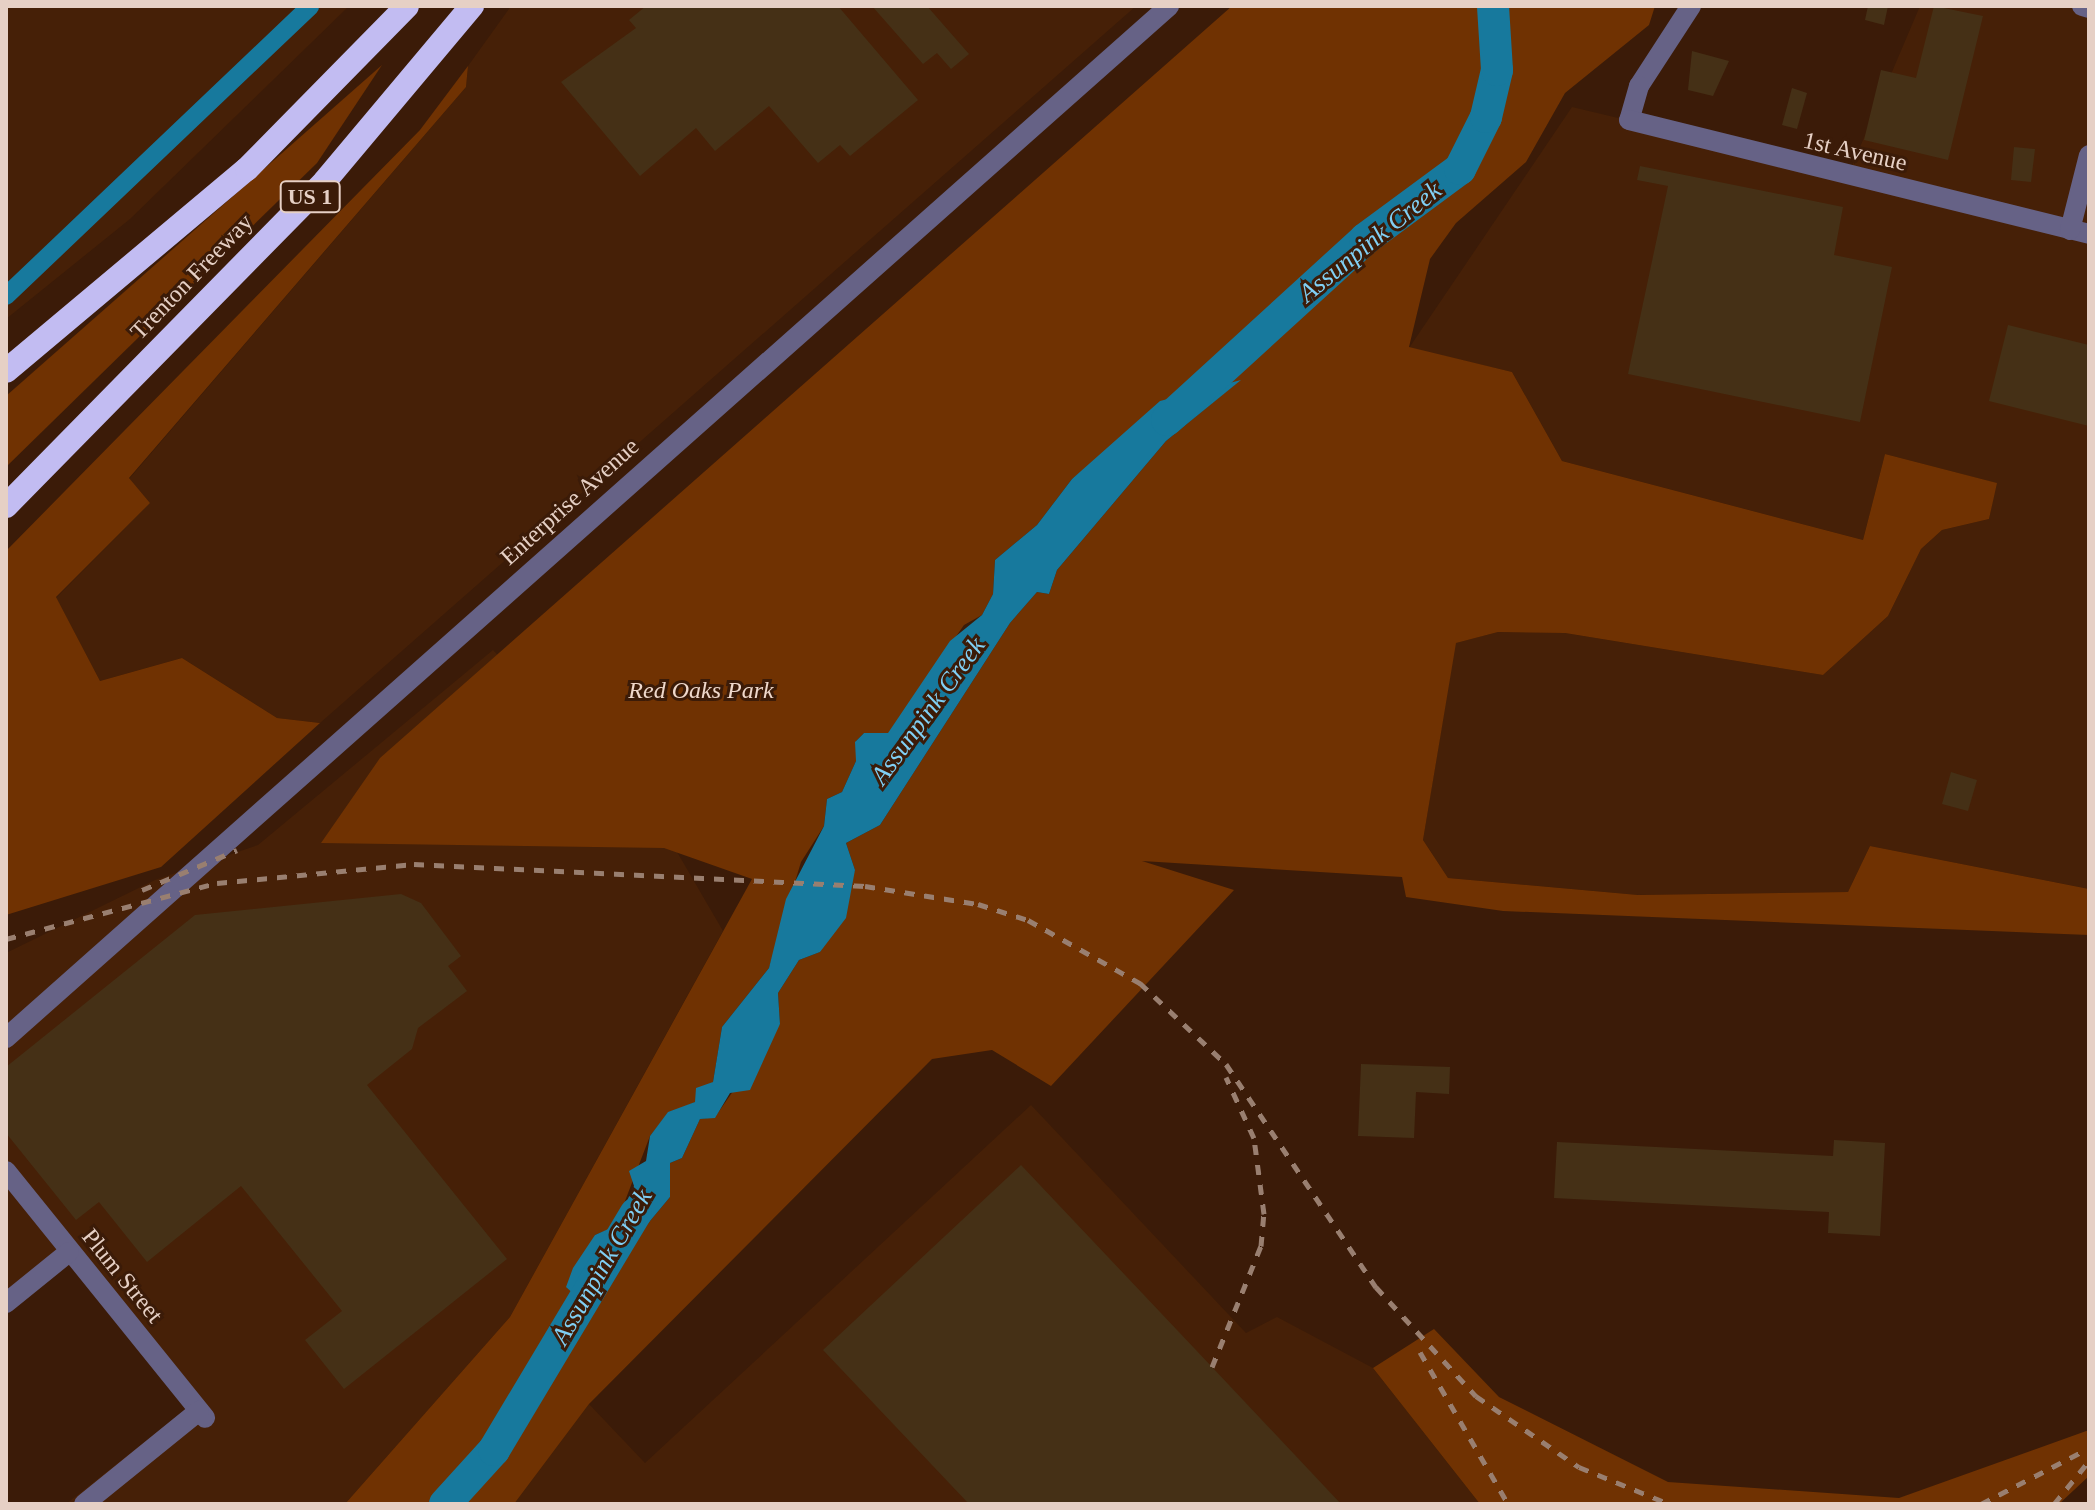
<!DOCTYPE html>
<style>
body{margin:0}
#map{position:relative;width:2095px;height:1510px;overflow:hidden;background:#3b1b08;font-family:Georgia,serif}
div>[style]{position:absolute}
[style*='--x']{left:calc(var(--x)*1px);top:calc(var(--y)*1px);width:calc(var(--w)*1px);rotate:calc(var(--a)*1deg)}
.built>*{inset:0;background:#462007}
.green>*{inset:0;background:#703202}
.water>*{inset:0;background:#17799d}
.canal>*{height:18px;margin:-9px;padding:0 9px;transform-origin:9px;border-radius:9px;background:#17799d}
.river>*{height:32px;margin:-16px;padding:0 16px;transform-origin:16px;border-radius:16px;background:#17799d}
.building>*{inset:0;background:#453016}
.minor>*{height:20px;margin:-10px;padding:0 10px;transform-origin:10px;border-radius:10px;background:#666286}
.highway>*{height:24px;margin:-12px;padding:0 12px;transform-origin:12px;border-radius:12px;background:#c2bcf2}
.rail>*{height:5px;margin-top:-2.5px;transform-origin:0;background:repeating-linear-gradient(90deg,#997f70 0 10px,transparent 0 20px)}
span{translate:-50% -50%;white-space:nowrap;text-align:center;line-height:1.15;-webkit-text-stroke:6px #3b1b08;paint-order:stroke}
.shield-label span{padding:2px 6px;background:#3b1b08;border:2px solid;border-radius:6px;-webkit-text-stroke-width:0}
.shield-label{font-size:22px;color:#e6d0c5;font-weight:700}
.street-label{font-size:24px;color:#e6d0c5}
.park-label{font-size:24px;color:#efd8cb;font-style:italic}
.water-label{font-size:26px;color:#80cff4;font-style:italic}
.frame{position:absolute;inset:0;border:8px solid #e6d0c5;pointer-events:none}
</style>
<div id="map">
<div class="built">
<i style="clip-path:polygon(6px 6px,349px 6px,130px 219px,6px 319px)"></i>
<i style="clip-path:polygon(511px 6px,1136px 6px,320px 723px,277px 718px,182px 658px,100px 681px,56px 598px,150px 503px,129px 479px,466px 87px,468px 66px)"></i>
<i style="clip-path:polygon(1920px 6px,2089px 6px,2089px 889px,1870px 846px,1848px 892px,1638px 895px,1448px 878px,1423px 840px,1455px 643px,1498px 632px,1565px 633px,1823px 675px,1888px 616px,1921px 549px,1942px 530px,1989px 519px,1996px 483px,1885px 454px,1863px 540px,1562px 461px,1512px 372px,1409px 348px,1572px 107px,1849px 173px)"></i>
<i style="clip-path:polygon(493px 650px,666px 833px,723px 931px,510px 1317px,345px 1504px,66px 1504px,196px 1401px,68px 1249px,6px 1298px,6px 953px,155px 880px,258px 845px)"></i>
<i style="clip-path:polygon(1031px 1105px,1246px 1333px,1277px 1317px,1373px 1368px,1480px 1504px,514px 1504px,589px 1404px,645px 1463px)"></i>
</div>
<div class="green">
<i style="clip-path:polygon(evenodd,1232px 6px,1655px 6px,1649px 25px,1565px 93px,1526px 162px,1456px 223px,1430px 259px,1409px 347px,1512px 372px,1562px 461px,1863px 540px,1885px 454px,1997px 483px,1989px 519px,1942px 530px,1921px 549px,1888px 616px,1823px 675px,1565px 633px,1498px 632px,1456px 643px,1423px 840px,1448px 878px,1638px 895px,1848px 892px,1870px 846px,2089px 889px,2089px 935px,1503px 911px,1406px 897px,1402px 877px,1142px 861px,1234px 890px,1051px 1086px,992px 1050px,932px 1059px,589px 1404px,514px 1504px,345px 1504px,510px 1317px,752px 879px,664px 848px,321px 843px,380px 758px,1232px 6px,1239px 381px,1166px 441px,1057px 570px,1049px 594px,1037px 592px,1010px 623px,880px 825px,846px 843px,855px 870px,820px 952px,799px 960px,778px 993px,780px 1024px,715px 1117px,700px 1119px,682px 1158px,670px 1163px,670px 1197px,635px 1239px,604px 1253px,576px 1296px,595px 1235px,615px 1227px,650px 1136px,668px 1113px,696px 1102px,713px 1082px,722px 1027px,769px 968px,801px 862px,824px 826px,827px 799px,842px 792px,856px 761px,856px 741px,864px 733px,888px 734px,964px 625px,982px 615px,993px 594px,995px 560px,1037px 525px,1072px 479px,1117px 443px,1239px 381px)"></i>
<i style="clip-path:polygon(382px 65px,317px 163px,6px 467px,6px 396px)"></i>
<i style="clip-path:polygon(468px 66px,466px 87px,129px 478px,150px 503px,56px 597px,100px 681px,182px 658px,277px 718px,320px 723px,161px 867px,6px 915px,6px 551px,420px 130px)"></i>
<i style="clip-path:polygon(1434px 1329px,1499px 1397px,1668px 1482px,1899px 1498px,2089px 1430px,2089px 1476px,2059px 1504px,1480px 1504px,1373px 1368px)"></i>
</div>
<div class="water">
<i style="clip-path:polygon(1241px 380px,1166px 441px,1057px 570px,1049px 594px,1037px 592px,1010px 623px,880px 825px,846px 843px,855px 870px,846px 918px,820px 952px,799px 960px,778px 993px,780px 1024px,750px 1090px,730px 1093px,715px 1118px,700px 1119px,682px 1158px,670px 1163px,670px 1197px,635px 1239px,604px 1253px,577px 1297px,566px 1287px,573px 1268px,595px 1235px,615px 1226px,634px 1186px,629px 1171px,646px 1161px,650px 1136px,668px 1112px,695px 1102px,696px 1088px,713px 1082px,722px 1027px,769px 968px,786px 899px,824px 826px,827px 799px,842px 792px,856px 761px,855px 742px,864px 733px,888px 733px,950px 641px,982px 615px,993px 594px,995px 560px,1037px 525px,1072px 479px,1160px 401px)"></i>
</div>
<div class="canal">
<i style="--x:6;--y:296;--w:420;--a:-43.6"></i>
</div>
<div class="river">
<i style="--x:1167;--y:420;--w:268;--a:-42.4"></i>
<i style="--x:1365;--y:239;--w:118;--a:-36.4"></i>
<i style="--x:1460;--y:169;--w:58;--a:-63.4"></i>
<i style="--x:1486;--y:117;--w:48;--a:-76.8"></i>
<i style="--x:1497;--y:70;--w:64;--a:-93.6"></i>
<i style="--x:445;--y:1504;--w:73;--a:-47.8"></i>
<i style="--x:494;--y:1450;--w:276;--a:-59.1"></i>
</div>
<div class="building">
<i style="clip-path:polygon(646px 6px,838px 6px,918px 100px,850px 156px,840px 145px,818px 163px,769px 106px,715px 151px,696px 128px,640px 176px,561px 82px,636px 28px,629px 20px)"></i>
<i style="clip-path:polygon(872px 6px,927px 6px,969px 54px,951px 69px,937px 53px,923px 64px)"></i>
<i style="clip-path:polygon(1868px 6px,1888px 6px,1884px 25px,1865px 20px)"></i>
<i style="clip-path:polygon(1934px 6px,1983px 16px,1948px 160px,1864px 140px,1881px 70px,1916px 78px)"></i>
<i style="clip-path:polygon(1692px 51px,1729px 61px,1713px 96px,1688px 90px)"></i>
<i style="clip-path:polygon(1792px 88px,1807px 93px,1797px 129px,1782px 125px)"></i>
<i style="clip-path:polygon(2014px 147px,2035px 149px,2031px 182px,2011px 180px)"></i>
<i style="clip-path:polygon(1640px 166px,1843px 207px,1834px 255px,1892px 267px,1860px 422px,1628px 374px,1668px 186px,1637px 180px)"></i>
<i style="clip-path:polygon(2008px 325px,2089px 345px,2089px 426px,1989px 401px)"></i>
<i style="clip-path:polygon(1951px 772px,1977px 780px,1968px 811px,1942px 804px)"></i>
<i style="clip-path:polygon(401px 894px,421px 903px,461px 956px,448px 966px,467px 991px,418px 1028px,412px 1049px,367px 1085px,507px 1259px,344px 1389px,305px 1340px,342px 1311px,241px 1186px,147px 1262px,99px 1202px,76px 1220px,6px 1133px,6px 1067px,195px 915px)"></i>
<i style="clip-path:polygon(1361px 1064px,1450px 1067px,1449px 1094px,1416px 1092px,1414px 1138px,1358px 1136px)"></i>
<i style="clip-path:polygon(1834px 1140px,1885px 1143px,1880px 1236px,1828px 1233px,1829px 1212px,1554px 1198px,1557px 1142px,1833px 1156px)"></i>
<i style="clip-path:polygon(1021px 1165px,1212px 1367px,1341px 1504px,969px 1504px,823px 1350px)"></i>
</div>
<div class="minor">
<i style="--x:1691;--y:6;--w:95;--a:123"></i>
<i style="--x:1639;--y:86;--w:35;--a:106"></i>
<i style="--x:1629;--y:120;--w:474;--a:13.9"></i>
<i style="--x:2082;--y:6;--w:7;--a:16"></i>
<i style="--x:2070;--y:230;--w:77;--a:-75.8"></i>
<i style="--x:6;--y:1038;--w:1555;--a:-41.58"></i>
<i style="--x:6;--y:1171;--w:317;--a:51.1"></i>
<i style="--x:6;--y:1303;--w:81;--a:-39"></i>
<i style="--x:84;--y:1504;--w:148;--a:-39"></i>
</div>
<div class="highway">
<i style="--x:6;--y:371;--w:314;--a:-40"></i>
<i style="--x:247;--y:169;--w:228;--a:-45.5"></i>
<i style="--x:6;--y:506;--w:455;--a:-45.5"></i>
<i style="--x:325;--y:181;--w:229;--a:-50"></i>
</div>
<div class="rail">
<i style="--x:142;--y:890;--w:103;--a:-22.8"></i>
<i style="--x:6;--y:939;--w:218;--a:-14.9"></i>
<i style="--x:217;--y:883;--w:198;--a:-5.5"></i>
<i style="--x:414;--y:864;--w:452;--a:2.8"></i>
<i style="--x:865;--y:886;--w:114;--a:9.1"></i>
<i style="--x:978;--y:904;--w:52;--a:17.7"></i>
<i style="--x:1028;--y:920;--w:129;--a:29.4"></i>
<i style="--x:1140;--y:983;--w:118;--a:43.3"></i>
<i style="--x:1226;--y:1064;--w:269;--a:56.1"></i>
<i style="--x:1376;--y:1287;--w:148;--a:47.5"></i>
<i style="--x:1476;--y:1396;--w:125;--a:34.6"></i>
<i style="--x:1579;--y:1467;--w:97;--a:22.3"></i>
<i style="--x:1420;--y:1352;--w:176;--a:59.9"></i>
<i style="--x:1212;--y:1367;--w:131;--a:-68"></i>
<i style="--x:1261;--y:1246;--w:32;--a:-85"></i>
<i style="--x:1264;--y:1214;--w:77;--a:-97.5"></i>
<i style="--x:1254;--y:1138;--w:67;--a:-114.7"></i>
<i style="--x:1981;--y:1504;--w:122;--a:-27.4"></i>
<i style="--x:2054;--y:1504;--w:55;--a:-50.9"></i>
</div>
<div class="shield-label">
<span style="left:310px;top:197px">US 1</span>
</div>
<div class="street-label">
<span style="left:1855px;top:152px;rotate:13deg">1st Avenue</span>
<span style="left:192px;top:277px;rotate:-46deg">Trenton Freeway</span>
<span style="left:570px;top:502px;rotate:-42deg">Enterprise Avenue</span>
<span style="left:122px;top:1276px;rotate:51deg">Plum Street</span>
</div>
<div class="park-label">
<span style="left:701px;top:691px">Red Oaks Park</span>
</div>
<div class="water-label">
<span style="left:1370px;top:242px;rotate:-39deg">Assunpink Creek</span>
<span style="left:928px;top:711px;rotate:-54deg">Assunpink Creek</span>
<span style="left:602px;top:1267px;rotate:-60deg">Assunpink Creek</span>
</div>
<div class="frame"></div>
</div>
